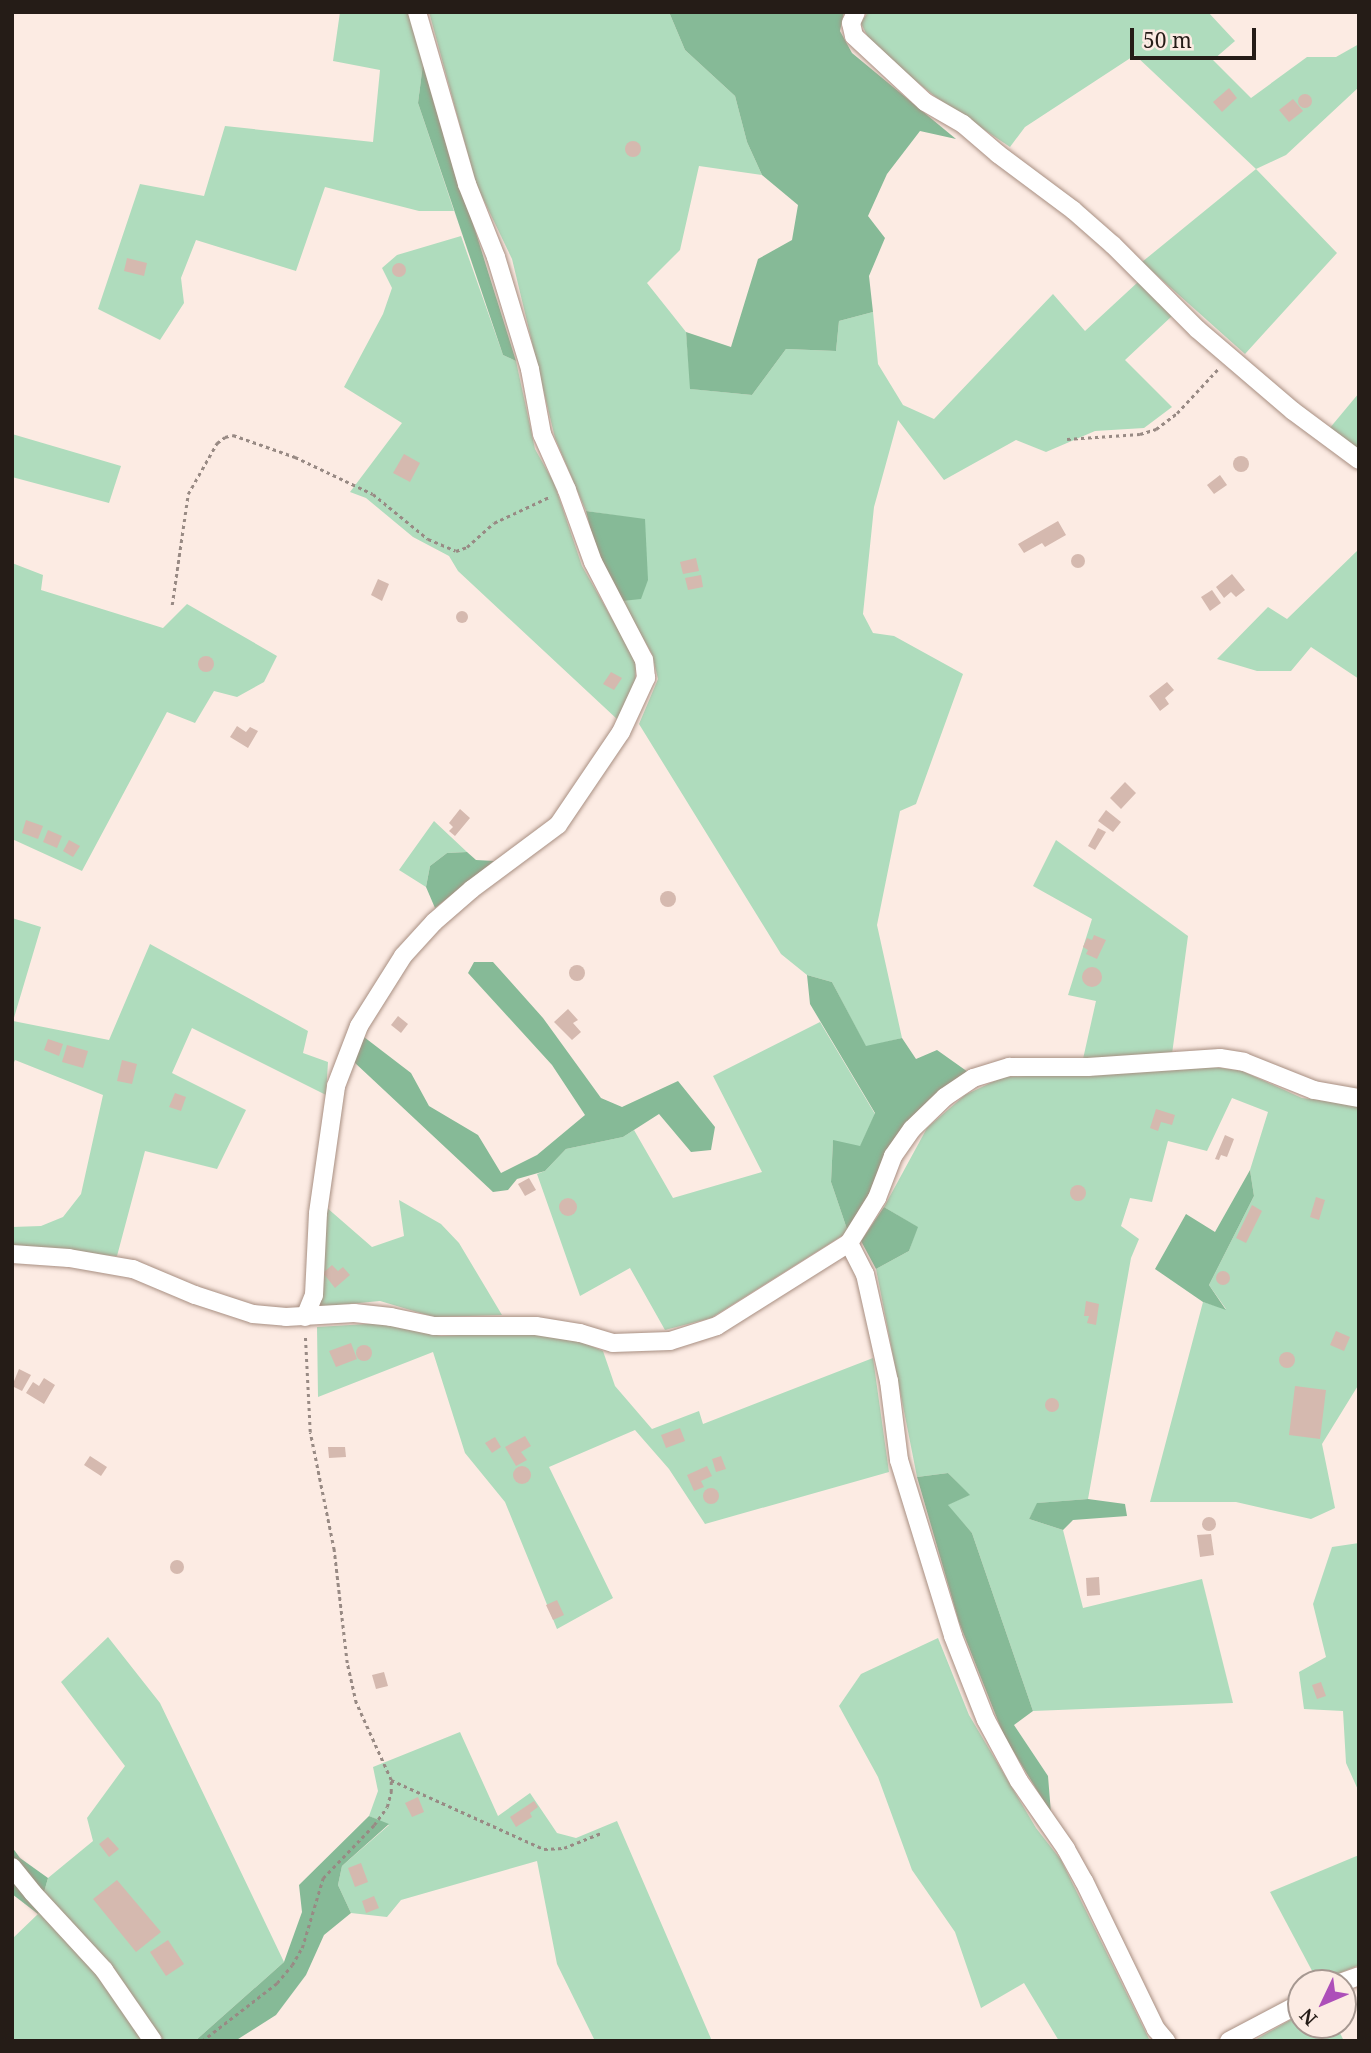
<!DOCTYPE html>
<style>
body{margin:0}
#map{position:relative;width:1371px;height:2053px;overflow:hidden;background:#fcebe3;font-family:"Noto Serif",serif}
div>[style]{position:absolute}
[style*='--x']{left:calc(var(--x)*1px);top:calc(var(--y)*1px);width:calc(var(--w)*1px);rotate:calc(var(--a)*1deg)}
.green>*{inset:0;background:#afdcbd}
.forest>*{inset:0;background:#86ba97}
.building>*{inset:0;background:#d5b9af}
.round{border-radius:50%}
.path>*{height:2.5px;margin-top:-1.25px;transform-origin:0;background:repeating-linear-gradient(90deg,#988a84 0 3.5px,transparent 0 7px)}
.roads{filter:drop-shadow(0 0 2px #a88f82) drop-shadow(0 0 2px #a88f82)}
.street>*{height:18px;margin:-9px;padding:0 9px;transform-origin:9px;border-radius:9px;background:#fff}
span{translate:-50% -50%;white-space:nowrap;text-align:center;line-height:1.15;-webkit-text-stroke:5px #fcebe3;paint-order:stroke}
.frame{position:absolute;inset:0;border:14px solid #251c17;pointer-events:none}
.north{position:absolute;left:1287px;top:1969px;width:70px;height:70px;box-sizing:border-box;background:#fcebe3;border:2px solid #a69891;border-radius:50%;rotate:226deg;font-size:19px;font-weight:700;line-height:28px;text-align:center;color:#251c17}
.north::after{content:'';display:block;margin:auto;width:24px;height:32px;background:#ad4fb9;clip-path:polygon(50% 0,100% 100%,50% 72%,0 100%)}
.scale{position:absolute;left:1130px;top:28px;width:126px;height:32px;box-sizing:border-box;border:4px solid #251c17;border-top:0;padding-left:9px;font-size:21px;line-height:24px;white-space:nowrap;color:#251c17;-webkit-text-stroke:5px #fcebe3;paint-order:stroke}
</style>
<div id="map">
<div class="green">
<i style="clip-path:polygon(340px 12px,410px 12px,423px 64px,418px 103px,454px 211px,419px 211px,325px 187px,296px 271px,196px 240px,181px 278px,184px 303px,160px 340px,98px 309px,140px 184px,204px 196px,225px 126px,373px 142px,380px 70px,333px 61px)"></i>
<i style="clip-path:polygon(429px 12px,669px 12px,685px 50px,735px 96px,747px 142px,762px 175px,699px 166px,680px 250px,647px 283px,686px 332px,691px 389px,752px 395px,786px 349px,836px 351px,839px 321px,873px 312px,878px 364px,903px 405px,934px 419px,1053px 294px,1085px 331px,1138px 282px,1172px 316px,1125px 360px,1172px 407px,1144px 428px,1095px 431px,1046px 452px,1016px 440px,944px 480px,898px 420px,874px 507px,863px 614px,873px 633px,894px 636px,963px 674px,916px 804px,900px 811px,877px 925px,902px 1038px,866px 1047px,832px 982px,807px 975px,781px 954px,639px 724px,658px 679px,652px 654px,622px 601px,645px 520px,586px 511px,555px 438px,512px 259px,476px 184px)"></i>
<i style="clip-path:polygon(868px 12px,1208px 12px,1235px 41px,1213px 60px,1251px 98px,1307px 57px,1336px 57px,1359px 44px,1359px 87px,1286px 155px,1256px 169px,1337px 253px,1245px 354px,1142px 262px,1256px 169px,1135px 55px,1025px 127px,1010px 147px,937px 98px,872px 46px,861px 23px)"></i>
<i style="clip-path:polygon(461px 236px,503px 355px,516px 361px,535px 449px,554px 483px,582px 566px,636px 661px,635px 683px,618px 720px,458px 571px,449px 556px,413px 537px,366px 498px,350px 492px,402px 423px,344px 387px,383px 314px,392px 288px,382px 268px,397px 255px)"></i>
<i style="clip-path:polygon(1359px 393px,1359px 450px,1329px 429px)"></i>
<i style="clip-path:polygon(12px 434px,121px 466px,109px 503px,12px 477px)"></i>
<i style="clip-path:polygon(1359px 549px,1359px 679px,1311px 647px,1291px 671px,1257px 671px,1217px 659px,1268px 607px,1287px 619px)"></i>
<i style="clip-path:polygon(12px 563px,43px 575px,41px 590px,163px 628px,187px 604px,277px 656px,264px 682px,237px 697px,214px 691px,195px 723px,167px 712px,82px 871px,12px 839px)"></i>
<i style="clip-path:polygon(434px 821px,467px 852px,447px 853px,430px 866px,426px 887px,399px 870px)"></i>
<i style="clip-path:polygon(1056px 840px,1188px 936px,1172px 1054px,1083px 1059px,1096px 1001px,1068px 995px,1092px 919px,1033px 886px)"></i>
<i style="clip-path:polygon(12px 918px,41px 927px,13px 1021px,109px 1040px,150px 944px,308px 1031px,303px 1053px,328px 1062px,326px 1095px,192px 1028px,172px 1073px,246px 1110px,217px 1169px,145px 1151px,117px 1256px,12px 1249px,12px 1227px,41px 1226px,63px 1217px,81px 1194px,103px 1095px,15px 1060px,12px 1067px)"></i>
<i style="clip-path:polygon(820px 1022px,875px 1114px,860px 1147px,833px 1141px,831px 1182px,848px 1232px,711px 1318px,665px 1330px,630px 1268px,580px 1296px,537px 1174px,545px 1171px,566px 1149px,623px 1137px,634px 1130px,673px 1198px,762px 1172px,713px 1076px)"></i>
<i style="clip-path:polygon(1214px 1067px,1242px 1071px,1302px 1098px,1359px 1105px,1359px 1384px,1322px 1444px,1335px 1508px,1311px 1519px,1236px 1502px,1150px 1502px,1203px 1302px,1226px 1309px,1209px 1285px,1254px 1196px,1250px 1170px,1268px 1112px,1232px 1098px,1207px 1151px,1168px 1141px,1152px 1202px,1130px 1198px,1121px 1226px,1139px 1239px,1131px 1258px,1088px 1499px,1038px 1503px,1029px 1519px,1063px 1530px,1083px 1608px,1202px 1579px,1233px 1703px,1033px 1711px,972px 1533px,947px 1505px,969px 1495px,948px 1473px,917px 1477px,876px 1269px,909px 1251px,917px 1227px,884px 1207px,927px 1128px,965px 1095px,1003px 1077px)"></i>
<i style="clip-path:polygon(399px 1200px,441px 1224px,459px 1243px,502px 1315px,434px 1317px,380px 1301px,318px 1307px,326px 1207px,372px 1247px,404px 1236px)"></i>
<i style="clip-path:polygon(383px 1323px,441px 1336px,517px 1332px,569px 1337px,603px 1351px,615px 1386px,652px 1429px,699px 1411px,703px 1424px,873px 1358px,889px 1472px,705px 1524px,669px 1469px,635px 1430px,549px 1467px,613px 1598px,557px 1629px,505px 1502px,465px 1453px,433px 1352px,318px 1397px,317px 1327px)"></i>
<i style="clip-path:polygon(1359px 1543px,1359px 1792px,1346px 1763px,1343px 1711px,1304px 1709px,1299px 1672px,1326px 1657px,1313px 1604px,1332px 1547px)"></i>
<i style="clip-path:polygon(108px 1637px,160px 1703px,284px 1962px,195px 2041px,12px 2041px,12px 1939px,38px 1914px,48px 1878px,93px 1841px,87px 1818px,125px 1766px,61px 1682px)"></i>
<i style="clip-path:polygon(938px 1638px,969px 1715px,1036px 1828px,1061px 1860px,1150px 2041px,1059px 2041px,1024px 1983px,981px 2008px,955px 1932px,912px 1870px,878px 1777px,839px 1706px,861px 1674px)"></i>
<i style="clip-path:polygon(460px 1732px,498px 1816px,530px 1793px,557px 1833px,576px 1838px,617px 1821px,712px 2041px,595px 2041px,557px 1964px,537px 1861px,401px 1900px,387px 1917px,351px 1913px,338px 1885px,342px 1866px,389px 1825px,369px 1816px,378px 1791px,373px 1767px)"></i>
<i style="clip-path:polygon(1359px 1855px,1359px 1965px,1318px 1982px,1270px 1892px)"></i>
<i style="clip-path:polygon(1301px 2014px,1301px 2025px,1336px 2025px,1344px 2041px,1253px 2041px)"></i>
</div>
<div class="forest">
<i style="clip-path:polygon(669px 12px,844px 12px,840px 31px,852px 53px,956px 139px,920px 131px,887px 174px,868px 216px,885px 238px,869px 276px,873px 312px,839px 321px,836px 351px,786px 349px,752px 395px,690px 389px,686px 332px,731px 347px,758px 259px,792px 240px,798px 205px,762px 175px,747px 142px,735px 96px,685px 50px)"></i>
<i style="clip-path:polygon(423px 64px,516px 361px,503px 355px,418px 103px)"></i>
<i style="clip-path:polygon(586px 511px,645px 519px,648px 580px,641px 599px,622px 601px,598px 559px)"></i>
<i style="clip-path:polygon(467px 852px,476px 860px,494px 861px,435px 908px,426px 887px,430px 866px,447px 853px)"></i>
<i style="clip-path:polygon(474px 962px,493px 962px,543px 1018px,601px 1098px,622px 1107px,678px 1081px,715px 1127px,711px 1150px,691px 1152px,659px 1114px,623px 1137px,566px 1149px,545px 1171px,517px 1179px,508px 1190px,493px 1192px,354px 1062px,364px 1037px,411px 1073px,429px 1106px,478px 1135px,501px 1173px,537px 1155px,585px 1115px,552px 1065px,468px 973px)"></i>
<i style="clip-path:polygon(807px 975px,832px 982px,866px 1046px,902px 1038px,916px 1059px,937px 1050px,968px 1072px,921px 1109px,848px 1232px,831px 1182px,833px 1140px,860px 1146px,875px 1113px,810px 1004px)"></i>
<i style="clip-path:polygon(1250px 1170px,1254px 1196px,1209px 1285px,1226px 1310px,1203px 1302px,1155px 1269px,1186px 1214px,1215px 1232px)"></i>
<i style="clip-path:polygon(884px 1207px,918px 1227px,909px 1251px,876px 1269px,861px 1241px)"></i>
<i style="clip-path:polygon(948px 1473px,970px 1495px,948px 1505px,972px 1533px,1033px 1711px,1014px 1725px,1048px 1776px,1051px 1813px,1004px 1736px,959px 1622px,917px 1477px)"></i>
<i style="clip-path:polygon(1088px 1499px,1125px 1504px,1127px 1516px,1073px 1520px,1063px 1530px,1029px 1519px,1037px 1503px)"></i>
<i style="clip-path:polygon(369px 1816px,389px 1824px,342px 1866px,338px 1885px,351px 1913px,324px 1935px,306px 1975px,276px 2015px,235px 2041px,195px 2041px,284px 1962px,302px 1912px,299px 1885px)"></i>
<i style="clip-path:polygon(12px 1847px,20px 1858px,48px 1878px,38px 1914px,12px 1894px)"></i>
</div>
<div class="building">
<i style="clip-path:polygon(1229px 88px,1237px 98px,1222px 112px,1213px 102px)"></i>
<i class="round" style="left:1298px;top:94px;width:14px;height:14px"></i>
<i style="clip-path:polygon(1293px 99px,1303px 111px,1289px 122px,1279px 110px)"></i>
<i class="round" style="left:625px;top:141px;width:16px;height:16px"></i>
<i style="clip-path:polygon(127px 258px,147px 263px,144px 276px,124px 271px)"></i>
<i class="round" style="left:392px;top:263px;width:14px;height:14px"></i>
<i style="clip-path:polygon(404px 454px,420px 463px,410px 482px,393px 473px)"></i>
<i class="round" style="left:1233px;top:456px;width:16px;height:16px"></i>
<i style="clip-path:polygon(1220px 475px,1227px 485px,1214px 494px,1207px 485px)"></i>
<i style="clip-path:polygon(1058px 521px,1066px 535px,1045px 547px,1042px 543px,1024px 553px,1018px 544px)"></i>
<i class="round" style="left:1071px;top:554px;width:14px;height:14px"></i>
<i style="clip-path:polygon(696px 558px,699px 571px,683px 574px,680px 562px)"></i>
<i style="clip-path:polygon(1232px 574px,1245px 590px,1236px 597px,1231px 592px,1224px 598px,1216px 587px)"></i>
<i style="clip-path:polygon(701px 575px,703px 587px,688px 590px,685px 578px)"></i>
<i style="clip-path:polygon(378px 579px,389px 584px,382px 601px,371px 595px)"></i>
<i style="clip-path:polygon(1212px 590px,1221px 603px,1210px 611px,1201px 597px)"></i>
<i class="round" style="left:456px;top:611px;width:12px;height:12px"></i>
<i class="round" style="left:198px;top:656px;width:16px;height:16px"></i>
<i style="clip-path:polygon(611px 672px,622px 678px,614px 690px,603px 684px)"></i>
<i style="clip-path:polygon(1167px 682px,1174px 690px,1165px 698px,1169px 704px,1160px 711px,1149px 696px)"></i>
<i style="clip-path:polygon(237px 726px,246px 732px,250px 727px,258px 731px,248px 748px,230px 737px)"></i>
<i style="clip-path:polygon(1125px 782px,1136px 793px,1121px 809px,1110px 798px)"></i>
<i style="clip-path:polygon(460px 809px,470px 818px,455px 836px,449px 831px,453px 827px,449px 823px)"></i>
<i style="clip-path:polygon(1106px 810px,1121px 822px,1113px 832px,1098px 821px)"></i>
<i style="clip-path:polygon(26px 820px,43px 826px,38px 839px,22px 833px)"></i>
<i style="clip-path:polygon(1098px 828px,1106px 832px,1095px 850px,1088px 846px)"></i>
<i style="clip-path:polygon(48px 830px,62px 836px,57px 848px,43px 842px)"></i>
<i style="clip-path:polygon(69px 840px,80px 846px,73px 857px,63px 851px)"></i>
<i class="round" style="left:660px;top:891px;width:16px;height:16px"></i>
<i style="clip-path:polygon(1094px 935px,1106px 940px,1097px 959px,1086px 954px,1088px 950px,1083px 947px,1087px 938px,1092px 940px)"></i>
<i class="round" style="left:569px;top:965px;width:16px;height:16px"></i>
<i class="round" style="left:1082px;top:967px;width:20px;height:20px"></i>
<i style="clip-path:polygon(568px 1009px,578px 1020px,573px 1023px,581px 1032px,572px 1040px,554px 1022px)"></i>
<i style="clip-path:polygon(398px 1016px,408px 1024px,401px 1033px,391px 1025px)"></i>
<i style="clip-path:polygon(48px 1039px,63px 1044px,59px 1056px,44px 1050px)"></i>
<i style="clip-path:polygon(67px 1045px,88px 1051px,83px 1068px,62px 1062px)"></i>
<i style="clip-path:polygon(122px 1060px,137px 1064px,132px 1084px,117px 1081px)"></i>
<i style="clip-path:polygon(175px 1093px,186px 1097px,181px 1111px,169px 1107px)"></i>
<i style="clip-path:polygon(1156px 1109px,1175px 1115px,1172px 1125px,1161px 1122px,1158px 1131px,1150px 1128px)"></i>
<i style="clip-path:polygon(1225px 1135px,1234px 1139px,1227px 1157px,1221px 1155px,1219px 1160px,1215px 1159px)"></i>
<i style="clip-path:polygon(529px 1178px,536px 1190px,525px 1196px,518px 1184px)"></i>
<i class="round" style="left:1070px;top:1185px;width:16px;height:16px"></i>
<i style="clip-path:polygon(1316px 1197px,1325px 1200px,1319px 1220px,1310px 1217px)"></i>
<i class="round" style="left:559px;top:1198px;width:18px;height:18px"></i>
<i style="clip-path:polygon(1252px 1205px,1262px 1211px,1246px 1243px,1236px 1238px)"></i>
<i style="clip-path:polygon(332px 1265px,338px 1271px,343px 1267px,350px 1275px,335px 1288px,323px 1273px)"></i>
<i class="round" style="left:1216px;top:1271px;width:14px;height:14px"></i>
<i style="clip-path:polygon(1086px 1301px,1099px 1304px,1096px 1325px,1087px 1323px,1089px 1316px,1084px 1316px)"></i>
<i style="clip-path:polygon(1336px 1331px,1350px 1337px,1344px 1351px,1330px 1345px)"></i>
<i style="clip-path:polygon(351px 1343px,357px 1359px,336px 1367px,329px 1351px)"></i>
<i class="round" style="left:356px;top:1345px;width:16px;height:16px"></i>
<i class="round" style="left:1279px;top:1352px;width:16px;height:16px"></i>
<i style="clip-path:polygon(19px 1369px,31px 1375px,22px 1391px,12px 1386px)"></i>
<i style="clip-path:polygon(44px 1378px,55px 1385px,44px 1404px,26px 1393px,33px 1382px,39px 1386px)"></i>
<i style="clip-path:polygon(1295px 1386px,1326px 1390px,1320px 1439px,1289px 1435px)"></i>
<i class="round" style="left:1045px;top:1398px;width:14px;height:14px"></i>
<i style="clip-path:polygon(680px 1428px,685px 1441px,666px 1448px,661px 1435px)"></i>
<i style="clip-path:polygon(525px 1436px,531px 1446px,521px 1452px,527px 1460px,516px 1466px,505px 1447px)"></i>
<i style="clip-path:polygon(495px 1437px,501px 1447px,492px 1453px,485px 1443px)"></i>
<i style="clip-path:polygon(328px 1447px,345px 1447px,346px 1457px,329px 1458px)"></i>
<i style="clip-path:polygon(90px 1456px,107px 1467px,101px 1476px,84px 1465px)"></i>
<i style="clip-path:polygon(721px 1456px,726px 1469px,716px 1472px,712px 1459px)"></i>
<i class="round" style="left:513px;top:1466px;width:18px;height:18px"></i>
<i style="clip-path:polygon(707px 1466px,712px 1476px,701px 1481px,704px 1487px,694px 1491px,687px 1475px)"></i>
<i class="round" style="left:703px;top:1488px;width:16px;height:16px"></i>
<i class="round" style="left:1202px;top:1517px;width:14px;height:14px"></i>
<i style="clip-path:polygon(1211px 1534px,1214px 1555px,1200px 1557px,1197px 1535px)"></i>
<i class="round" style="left:170px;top:1560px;width:14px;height:14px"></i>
<i style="clip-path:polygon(1099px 1577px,1100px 1595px,1087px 1596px,1086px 1578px)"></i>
<i style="clip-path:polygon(557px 1600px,564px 1615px,553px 1620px,546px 1605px)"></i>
<i style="clip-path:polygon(384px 1672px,388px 1686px,376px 1689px,372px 1675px)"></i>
<i style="clip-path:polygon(1321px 1682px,1326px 1696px,1317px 1699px,1312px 1685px)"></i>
<i style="clip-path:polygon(418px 1797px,424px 1812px,412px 1817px,405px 1803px)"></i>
<i style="clip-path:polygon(534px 1801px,538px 1807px,530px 1813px,532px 1817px,516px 1827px,510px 1817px)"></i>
<i style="clip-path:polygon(108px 1837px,119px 1849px,109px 1857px,99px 1844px)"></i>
<i style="clip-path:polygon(361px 1863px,368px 1882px,355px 1887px,348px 1868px)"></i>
<i style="clip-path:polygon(117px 1880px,161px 1932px,136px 1952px,93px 1899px)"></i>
<i style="clip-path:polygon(374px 1896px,379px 1908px,366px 1913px,362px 1901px)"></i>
<i style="clip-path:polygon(168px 1940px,184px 1964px,166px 1976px,150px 1952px)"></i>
</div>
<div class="path">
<i style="--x:1067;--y:439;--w:73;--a:-3.9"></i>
<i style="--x:1140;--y:434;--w:17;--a:-17"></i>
<i style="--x:1156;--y:429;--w:26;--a:-37"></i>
<i style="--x:1177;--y:413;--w:60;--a:-47"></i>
<i style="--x:172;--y:605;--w:112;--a:-81.8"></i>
<i style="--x:188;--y:494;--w:59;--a:-60.4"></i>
<i style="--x:217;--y:443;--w:10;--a:-37"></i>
<i style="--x:225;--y:437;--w:8;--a:-14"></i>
<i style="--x:233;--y:435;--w:66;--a:19.5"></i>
<i style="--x:295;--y:457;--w:86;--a:25.4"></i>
<i style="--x:373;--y:494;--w:71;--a:39.3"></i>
<i style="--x:428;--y:539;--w:30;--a:23"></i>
<i style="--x:456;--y:551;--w:12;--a:-20"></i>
<i style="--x:467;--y:547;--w:36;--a:-42"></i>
<i style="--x:494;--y:523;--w:63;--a:-25.3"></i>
<i style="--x:391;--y:1780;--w:168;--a:24.3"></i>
<i style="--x:544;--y:1849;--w:20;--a:-3"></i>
<i style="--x:564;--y:1848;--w:40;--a:-22"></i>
<i style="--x:202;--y:2041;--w:95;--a:-37.7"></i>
<i style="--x:277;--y:1983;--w:23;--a:-50"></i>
<i style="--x:292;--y:1965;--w:20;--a:-60"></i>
<i style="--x:302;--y:1948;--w:73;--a:-73.3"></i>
<i style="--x:323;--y:1878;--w:74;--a:-46.1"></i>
<i style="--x:374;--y:1825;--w:22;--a:-54"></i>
<i style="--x:387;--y:1807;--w:16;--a:-75"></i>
<i style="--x:391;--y:1792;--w:12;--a:-90"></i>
<i style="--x:391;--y:1780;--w:85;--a:-114.4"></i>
<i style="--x:356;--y:1703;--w:41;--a:-102.7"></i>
<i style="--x:347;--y:1663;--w:114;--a:-96.6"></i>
<i style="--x:334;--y:1550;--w:120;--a:-101.5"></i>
<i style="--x:310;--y:1432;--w:98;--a:-92.9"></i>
</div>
<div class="roads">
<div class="street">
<i style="--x:856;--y:12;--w:12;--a:114"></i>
<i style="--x:851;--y:23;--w:13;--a:77"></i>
<i style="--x:854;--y:36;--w:97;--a:42.9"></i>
<i style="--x:925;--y:102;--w:44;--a:30.1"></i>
<i style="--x:963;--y:124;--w:46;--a:40.6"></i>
<i style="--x:998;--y:154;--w:94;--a:36.7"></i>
<i style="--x:1073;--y:210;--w:53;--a:41.2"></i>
<i style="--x:1113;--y:245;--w:119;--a:45"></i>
<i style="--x:1197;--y:329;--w:126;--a:40.5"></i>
<i style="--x:1293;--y:411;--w:82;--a:36.6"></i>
<i style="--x:849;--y:1243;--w:35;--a:63"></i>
<i style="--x:865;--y:1274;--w:110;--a:77.4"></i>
<i style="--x:889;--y:1381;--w:80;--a:82.8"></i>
<i style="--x:899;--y:1460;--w:184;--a:72.9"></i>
<i style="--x:953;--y:1636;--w:90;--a:68.6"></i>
<i style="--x:986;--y:1720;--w:69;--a:61.6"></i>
<i style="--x:1019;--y:1781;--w:83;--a:55.3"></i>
<i style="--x:1066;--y:1849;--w:37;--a:61"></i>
<i style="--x:1084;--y:1881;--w:165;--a:64.1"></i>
<i style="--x:1156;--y:2029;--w:16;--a:50"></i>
<i style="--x:12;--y:1254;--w:57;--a:4"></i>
<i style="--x:69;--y:1258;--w:65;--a:9.8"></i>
<i style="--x:133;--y:1269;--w:67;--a:22.8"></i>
<i style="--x:195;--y:1295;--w:61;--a:18.1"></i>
<i style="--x:253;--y:1314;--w:33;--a:5"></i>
<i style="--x:286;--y:1317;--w:68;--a:-3.4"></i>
<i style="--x:354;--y:1313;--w:37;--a:6"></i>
<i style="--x:391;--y:1317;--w:44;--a:11.8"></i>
<i style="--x:434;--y:1326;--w:102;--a:0"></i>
<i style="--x:536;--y:1326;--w:45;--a:9"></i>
<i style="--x:580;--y:1333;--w:34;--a:17"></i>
<i style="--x:613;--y:1343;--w:57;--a:-2"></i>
<i style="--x:670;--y:1341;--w:49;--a:-17.7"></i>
<i style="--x:717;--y:1326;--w:156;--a:-32.2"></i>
<i style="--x:849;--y:1243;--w:53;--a:-58.1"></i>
<i style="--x:877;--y:1198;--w:45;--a:-69.1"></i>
<i style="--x:893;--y:1156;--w:33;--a:-55"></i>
<i style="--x:912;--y:1129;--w:46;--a:-44.1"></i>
<i style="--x:945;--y:1097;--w:34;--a:-34"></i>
<i style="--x:973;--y:1078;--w:38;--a:-17"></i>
<i style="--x:1009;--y:1067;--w:79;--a:0"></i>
<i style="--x:1088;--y:1067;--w:132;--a:-3.9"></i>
<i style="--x:1220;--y:1058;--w:24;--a:9"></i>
<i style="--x:1244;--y:1062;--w:75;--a:21.8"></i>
<i style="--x:1314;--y:1090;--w:46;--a:10.1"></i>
<i style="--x:305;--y:1317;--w:24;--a:-68"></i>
<i style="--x:314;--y:1295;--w:82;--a:-87.2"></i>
<i style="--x:318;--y:1213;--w:128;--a:-81.9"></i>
<i style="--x:336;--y:1086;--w:64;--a:-69"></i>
<i style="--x:359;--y:1026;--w:83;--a:-57.8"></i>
<i style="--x:403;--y:956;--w:46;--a:-47.6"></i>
<i style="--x:434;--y:922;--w:50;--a:-41"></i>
<i style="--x:472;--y:889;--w:107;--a:-36.7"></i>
<i style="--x:558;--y:825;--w:112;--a:-55.9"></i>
<i style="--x:621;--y:732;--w:60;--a:-65.2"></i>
<i style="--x:646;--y:678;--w:18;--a:-96"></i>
<i style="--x:644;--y:660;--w:110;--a:-117.5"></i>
<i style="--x:593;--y:562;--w:77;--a:-109.9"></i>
<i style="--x:567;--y:490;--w:61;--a:-114.1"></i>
<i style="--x:542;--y:434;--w:66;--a:-100.5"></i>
<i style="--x:530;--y:369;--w:117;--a:-106.9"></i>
<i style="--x:496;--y:257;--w:79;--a:-111.7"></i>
<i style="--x:467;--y:184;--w:179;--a:-106.2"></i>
<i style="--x:12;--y:1867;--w:33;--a:51"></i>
<i style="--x:33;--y:1893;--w:105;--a:47.3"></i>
<i style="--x:104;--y:1970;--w:86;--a:55.4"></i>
<i style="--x:1340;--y:1983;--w:20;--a:-20"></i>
<i style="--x:1229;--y:2041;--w:81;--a:-27.8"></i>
</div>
</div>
<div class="frame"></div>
<div class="north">N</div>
<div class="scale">50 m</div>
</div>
